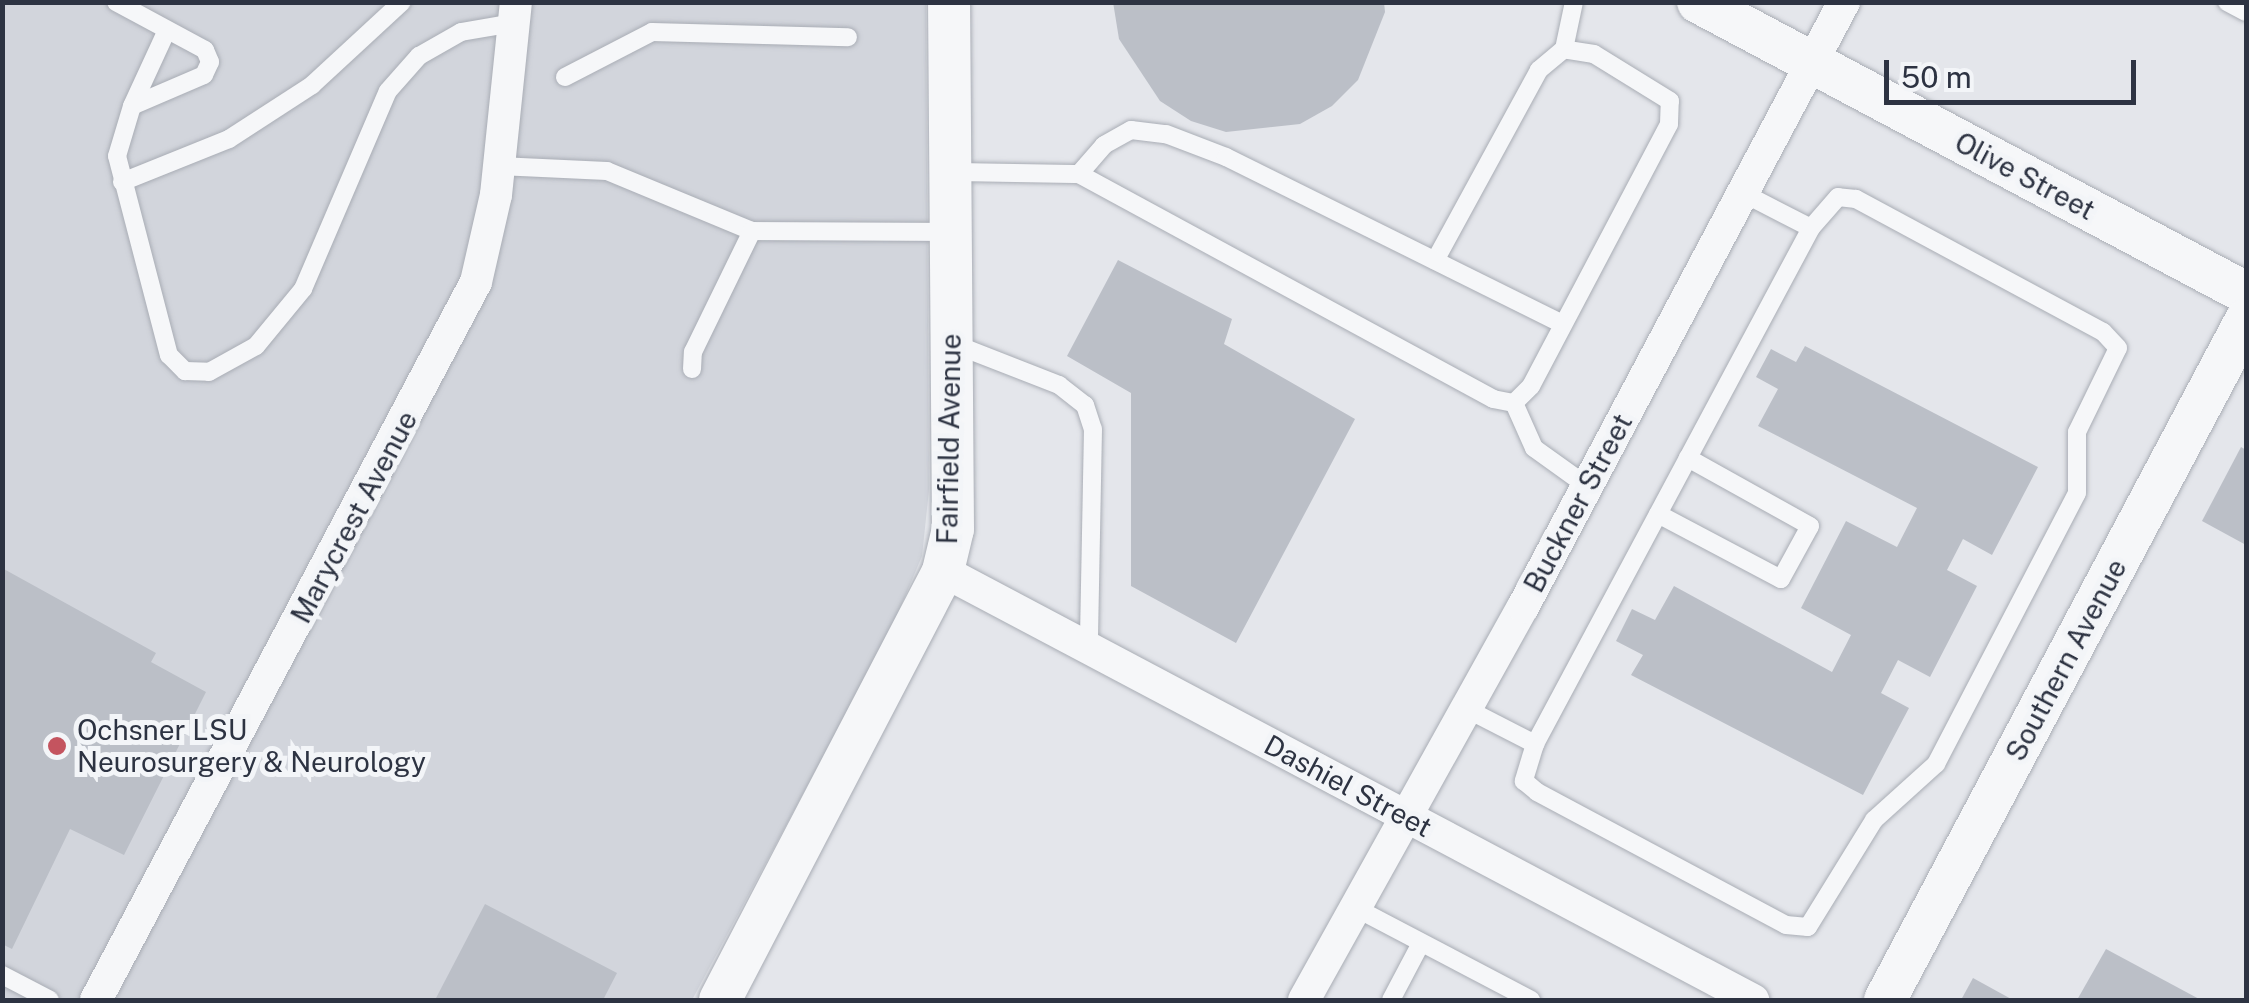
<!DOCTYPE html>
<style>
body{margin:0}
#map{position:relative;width:2249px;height:1003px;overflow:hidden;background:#e4e6eb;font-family:"Public Sans",sans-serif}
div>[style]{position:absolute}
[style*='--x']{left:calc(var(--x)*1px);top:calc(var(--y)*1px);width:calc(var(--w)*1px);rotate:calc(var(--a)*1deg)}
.built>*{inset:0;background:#d2d5dc}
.building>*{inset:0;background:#bbbfc7}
.roads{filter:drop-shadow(0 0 2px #a9adb5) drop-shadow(0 0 2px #a9adb5)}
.service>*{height:18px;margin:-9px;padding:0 9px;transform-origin:9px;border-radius:9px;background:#f6f7f9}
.minor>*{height:32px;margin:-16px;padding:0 16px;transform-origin:16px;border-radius:16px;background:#f6f7f9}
.tertiary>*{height:42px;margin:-21px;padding:0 21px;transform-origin:21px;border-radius:21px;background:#f6f7f9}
.dots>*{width:28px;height:28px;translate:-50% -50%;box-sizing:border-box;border:5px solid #f3f5f8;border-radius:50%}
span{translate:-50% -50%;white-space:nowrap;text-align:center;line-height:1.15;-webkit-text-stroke:10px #f3f5f8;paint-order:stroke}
.street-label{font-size:28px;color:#2d3342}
.poi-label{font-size:28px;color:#2d3342}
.left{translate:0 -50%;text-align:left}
.frame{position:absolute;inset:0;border:5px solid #2d3342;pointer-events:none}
.scale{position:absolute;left:1884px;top:60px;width:252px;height:45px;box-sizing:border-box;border:5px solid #2d3342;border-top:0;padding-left:12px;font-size:30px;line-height:35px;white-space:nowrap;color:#2d3342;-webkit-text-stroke:8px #f3f5f8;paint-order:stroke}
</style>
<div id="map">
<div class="built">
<i style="clip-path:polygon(2px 3px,926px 3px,929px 490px,922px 556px,890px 632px,692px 1000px,3px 1000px)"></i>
</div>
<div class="building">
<i style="clip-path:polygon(1113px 2px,1384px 2px,1385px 12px,1358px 80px,1332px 106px,1300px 124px,1226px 132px,1191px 121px,1160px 101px,1119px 39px)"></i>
<i style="clip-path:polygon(1118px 260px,1232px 319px,1224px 344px,1355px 419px,1236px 643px,1131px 586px,1131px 393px,1067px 356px)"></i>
<i style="clip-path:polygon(1805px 346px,2038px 467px,1992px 555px,1963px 539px,1947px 570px,1977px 586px,1930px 677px,1898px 660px,1881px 693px,1909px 708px,1863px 795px,1631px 675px,1643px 655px,1616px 641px,1632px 609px,1655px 620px,1674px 586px,1832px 672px,1851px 635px,1801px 608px,1846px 521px,1897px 547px,1917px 508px,1758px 426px,1778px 389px,1756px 377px,1771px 349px,1796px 362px)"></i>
<i style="clip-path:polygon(2241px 447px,2246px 450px,2246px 545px,2202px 521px)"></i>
<i style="clip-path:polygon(2px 568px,156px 653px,151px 662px,206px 692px,124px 855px,70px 829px,12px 949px,2px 944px)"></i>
<i style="clip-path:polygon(485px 904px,617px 973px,603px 1000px,435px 1000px)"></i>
<i style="clip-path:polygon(2106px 949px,2201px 1000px,2077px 1000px)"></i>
<i style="clip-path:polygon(1973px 978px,2013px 1000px,1961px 1000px)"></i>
</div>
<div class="roads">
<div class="service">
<i style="--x:116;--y:2;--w:101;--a:28.3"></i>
<i style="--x:205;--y:50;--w:13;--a:67"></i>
<i style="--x:210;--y:62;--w:14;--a:115"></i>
<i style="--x:204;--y:75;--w:78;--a:156.7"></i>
<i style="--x:132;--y:106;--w:81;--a:-65.3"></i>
<i style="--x:2227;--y:2;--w:21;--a:28"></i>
<i style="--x:1564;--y:49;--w:48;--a:-78"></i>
<i style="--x:565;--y:77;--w:98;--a:-27.3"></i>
<i style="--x:652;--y:32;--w:196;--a:1.5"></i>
<i style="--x:132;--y:106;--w:52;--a:106.7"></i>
<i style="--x:117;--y:156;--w:206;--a:75.4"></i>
<i style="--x:169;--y:355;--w:23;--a:45"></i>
<i style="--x:185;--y:371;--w:24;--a:2"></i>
<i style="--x:209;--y:372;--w:54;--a:-29"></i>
<i style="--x:256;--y:346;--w:74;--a:-50.5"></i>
<i style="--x:303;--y:289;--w:215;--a:-66.8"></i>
<i style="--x:388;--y:91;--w:47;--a:-48.5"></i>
<i style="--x:419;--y:56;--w:48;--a:-29.7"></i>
<i style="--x:461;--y:32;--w:54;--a:-9.6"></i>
<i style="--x:499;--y:166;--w:108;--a:2.7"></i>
<i style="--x:607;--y:171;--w:157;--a:22.5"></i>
<i style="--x:752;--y:231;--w:199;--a:0.3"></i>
<i style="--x:951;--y:172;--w:128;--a:0.9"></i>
<i style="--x:1079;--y:174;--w:471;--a:28.5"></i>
<i style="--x:1493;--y:399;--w:21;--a:11"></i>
<i style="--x:1514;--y:403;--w:24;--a:-45"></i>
<i style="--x:1531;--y:386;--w:296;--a:-62.2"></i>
<i style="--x:1669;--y:124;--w:23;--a:-88"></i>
<i style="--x:1670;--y:101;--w:89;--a:-148.3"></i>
<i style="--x:1594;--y:54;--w:30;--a:-171"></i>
<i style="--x:1564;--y:49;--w:33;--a:140"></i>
<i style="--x:1539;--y:70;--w:217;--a:118.6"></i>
<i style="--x:1079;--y:174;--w:38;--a:-49"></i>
<i style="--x:1104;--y:145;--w:31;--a:-29"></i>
<i style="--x:1131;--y:130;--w:35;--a:7"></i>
<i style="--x:1166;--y:134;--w:64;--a:21"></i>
<i style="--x:1226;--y:157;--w:376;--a:26.4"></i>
<i style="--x:122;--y:182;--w:115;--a:-21.9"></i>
<i style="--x:229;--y:139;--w:99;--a:-33"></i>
<i style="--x:312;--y:85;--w:122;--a:-42.7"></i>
<i style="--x:954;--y:344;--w:113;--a:21.3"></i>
<i style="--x:1059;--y:385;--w:33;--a:38"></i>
<i style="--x:1085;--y:405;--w:25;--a:72"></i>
<i style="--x:1093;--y:429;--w:218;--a:91.1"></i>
<i style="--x:692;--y:369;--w:17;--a:-87"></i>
<i style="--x:693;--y:352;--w:135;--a:-64"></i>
<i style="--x:1514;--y:403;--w:49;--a:66"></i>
<i style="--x:1534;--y:448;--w:65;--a:35.6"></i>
<i style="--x:1658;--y:514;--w:139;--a:27.9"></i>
<i style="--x:1781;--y:579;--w:60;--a:-61.3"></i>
<i style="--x:1810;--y:526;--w:140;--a:-150.9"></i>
<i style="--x:1465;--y:708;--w:79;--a:27.2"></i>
<i style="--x:1535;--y:744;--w:585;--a:-61.86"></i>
<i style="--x:1811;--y:228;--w:76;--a:-152.8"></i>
<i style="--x:1535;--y:744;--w:39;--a:107"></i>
<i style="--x:1524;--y:781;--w:17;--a:40"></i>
<i style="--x:1537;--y:792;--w:282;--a:28.1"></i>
<i style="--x:1786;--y:925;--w:22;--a:5"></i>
<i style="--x:1808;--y:927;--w:126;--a:-58.3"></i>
<i style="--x:1874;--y:820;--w:84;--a:-42.1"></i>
<i style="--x:1936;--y:764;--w:305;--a:-62.5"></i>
<i style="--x:2077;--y:493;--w:61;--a:-90"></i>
<i style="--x:2077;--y:432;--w:93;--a:-64"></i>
<i style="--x:2118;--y:348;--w:22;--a:-133"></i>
<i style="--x:2103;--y:332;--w:281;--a:-151.7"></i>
<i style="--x:1856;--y:199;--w:18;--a:-174"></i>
<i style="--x:1838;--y:197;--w:41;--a:131.1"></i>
<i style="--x:1354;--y:907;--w:200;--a:27.7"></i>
<i style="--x:2;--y:975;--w:54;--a:27.5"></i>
<i style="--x:1391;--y:1000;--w:64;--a:-62.2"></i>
</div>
<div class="minor">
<i style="--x:943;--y:571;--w:917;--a:27.91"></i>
<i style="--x:96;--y:1000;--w:812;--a:-62.11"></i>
<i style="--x:476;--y:282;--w:89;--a:-77.1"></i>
<i style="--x:496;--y:195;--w:194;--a:-84.1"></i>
<i style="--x:1304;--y:1000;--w:450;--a:-60.9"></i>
<i style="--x:1523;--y:607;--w:685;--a:-62.05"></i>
</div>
<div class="tertiary">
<i style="--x:1698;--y:2;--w:620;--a:27.97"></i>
<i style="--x:720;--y:1000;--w:483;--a:-62.5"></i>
<i style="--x:943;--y:571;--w:43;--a:-76.6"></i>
<i style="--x:953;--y:529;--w:527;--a:-90.43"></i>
<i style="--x:1885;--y:1000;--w:770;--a:-62.04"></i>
</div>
</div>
<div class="dots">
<i style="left:57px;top:746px;background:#c4545f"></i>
</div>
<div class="street-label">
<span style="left:2025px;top:176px;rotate:28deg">Olive Street</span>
<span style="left:949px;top:439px;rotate:-89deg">Fairfield Avenue</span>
<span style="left:1578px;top:503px;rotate:-62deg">Buckner Street</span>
<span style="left:354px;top:517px;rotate:-62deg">Marycrest Avenue</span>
<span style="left:2066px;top:660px;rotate:-62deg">Southern Avenue</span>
<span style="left:1348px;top:786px;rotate:28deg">Dashiel Street</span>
</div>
<div class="poi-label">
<span class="left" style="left:77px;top:746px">Ochsner LSU<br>Neurosurgery &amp; Neurology</span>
</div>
<div class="frame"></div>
<div class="scale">50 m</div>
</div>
